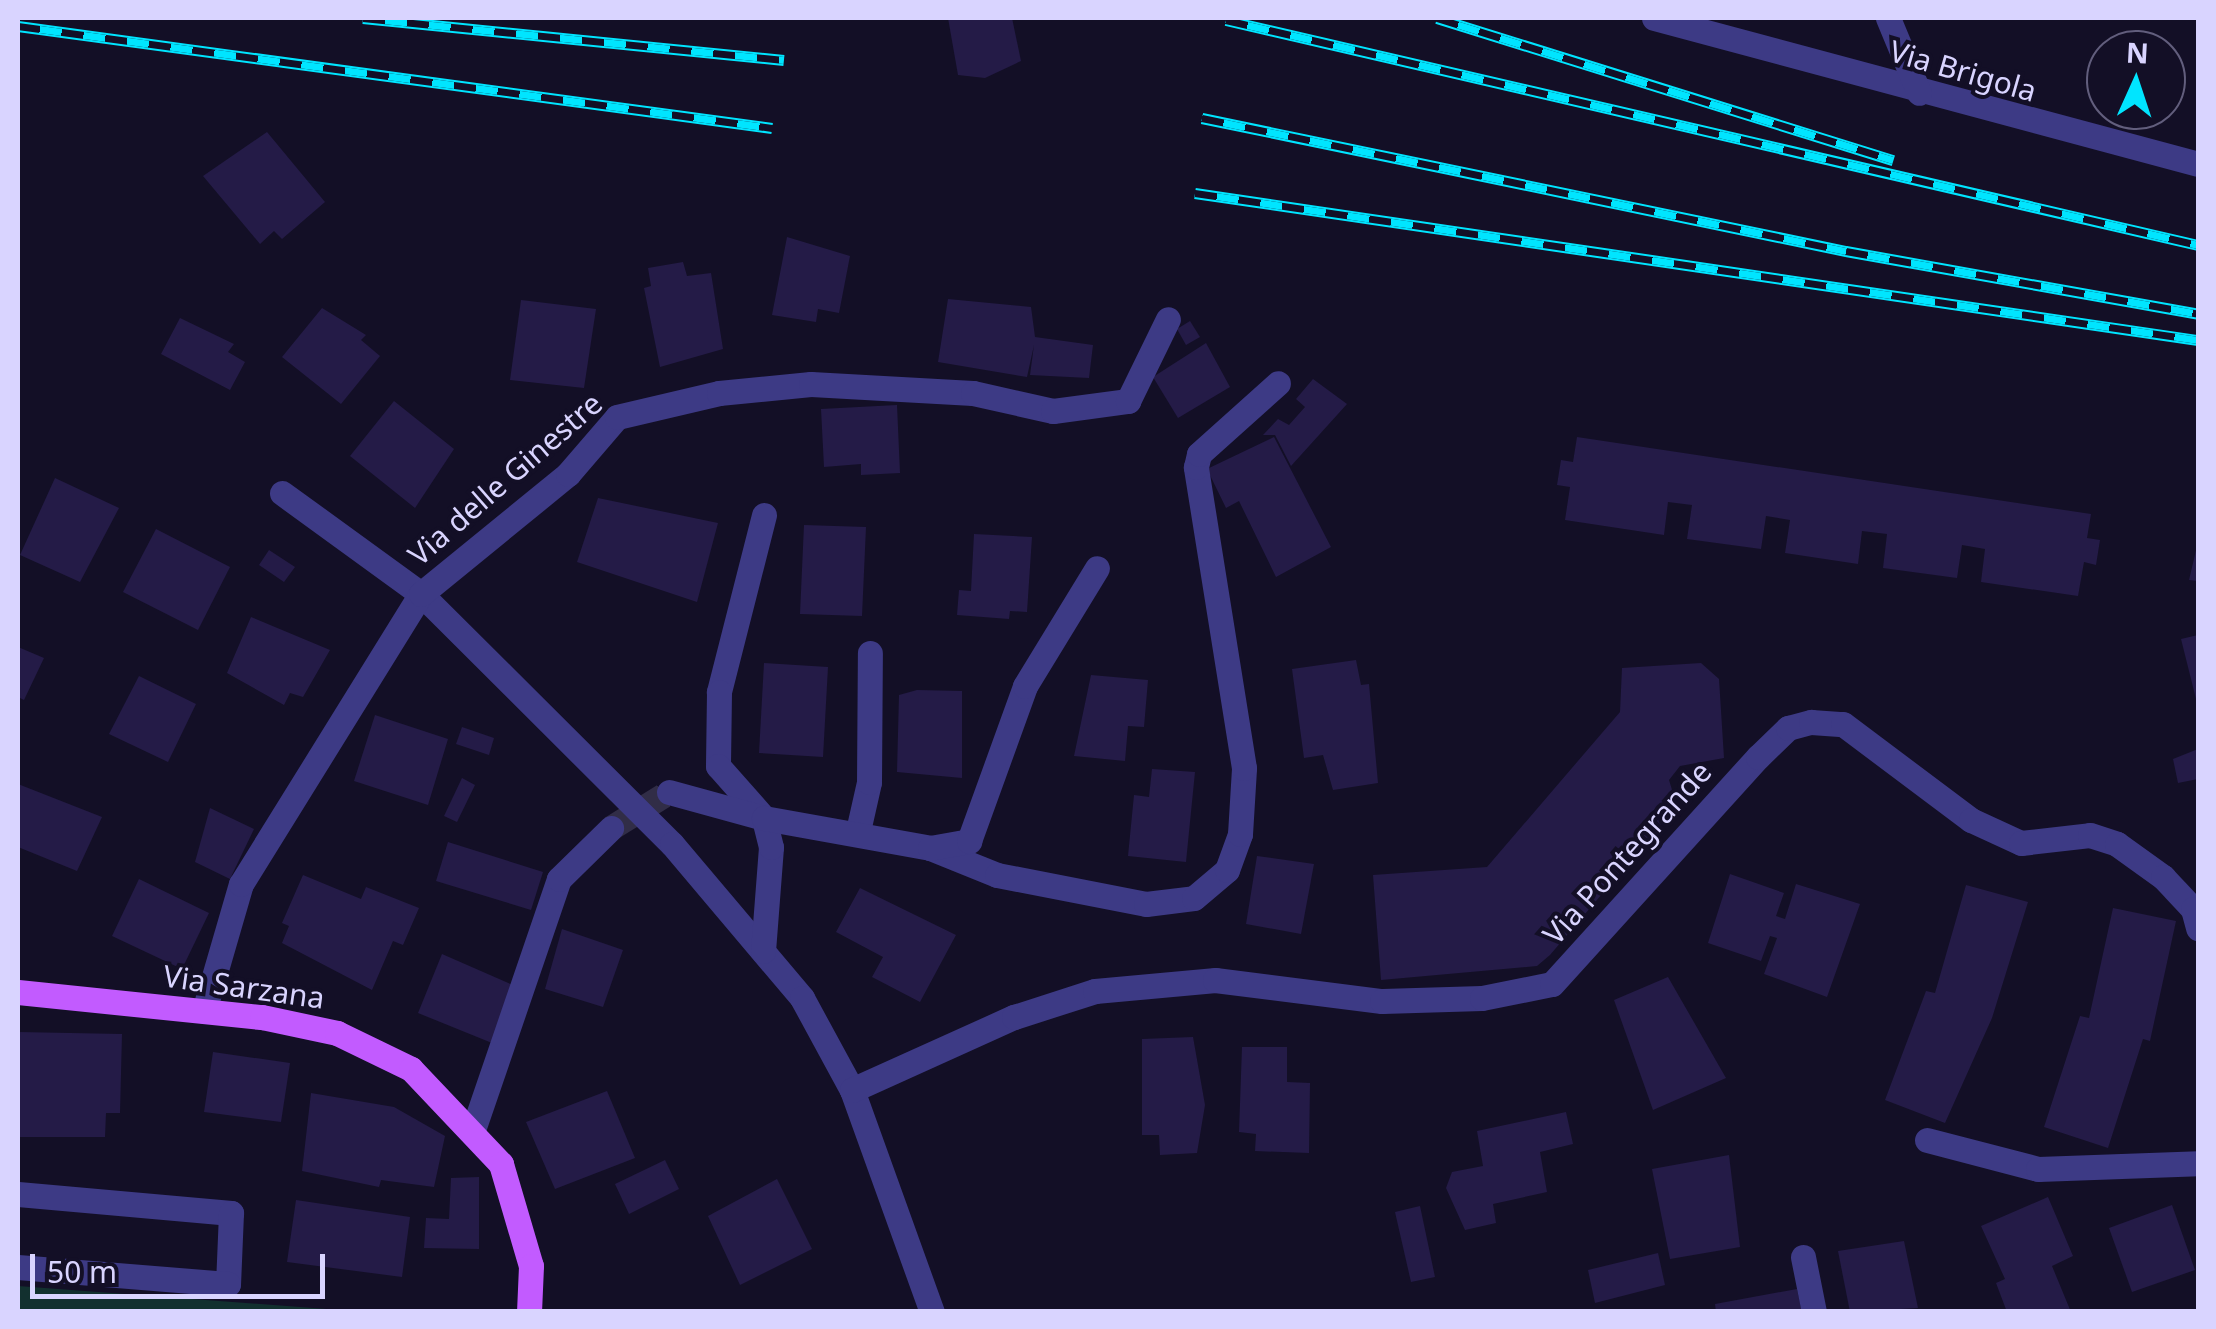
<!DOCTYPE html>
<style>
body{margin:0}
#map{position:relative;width:2216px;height:1329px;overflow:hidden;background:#130f26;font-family:"Noto Sans",sans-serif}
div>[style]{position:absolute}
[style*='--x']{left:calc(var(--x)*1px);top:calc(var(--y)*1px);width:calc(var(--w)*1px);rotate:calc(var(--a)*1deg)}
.green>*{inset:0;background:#12302f}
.building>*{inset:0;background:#241b47}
.minor-tunnel>*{height:25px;margin-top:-12.5px;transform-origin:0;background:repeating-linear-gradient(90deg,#312d47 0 25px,transparent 0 37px)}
.minor>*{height:25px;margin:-12.5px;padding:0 12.5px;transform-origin:12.5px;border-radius:12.5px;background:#3d3a85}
.major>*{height:25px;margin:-12.5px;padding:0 12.5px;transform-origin:12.5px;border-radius:12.5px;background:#c25bff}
.rail>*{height:11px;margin-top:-5.5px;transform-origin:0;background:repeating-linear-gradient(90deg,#130f26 0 22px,#00e5ff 0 44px);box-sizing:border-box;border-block:2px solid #00e5ff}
span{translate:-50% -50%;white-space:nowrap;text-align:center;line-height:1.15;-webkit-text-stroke:8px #130f26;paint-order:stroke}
.street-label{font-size:30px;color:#d9d4ff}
.frame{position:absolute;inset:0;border:20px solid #d9d4ff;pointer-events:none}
.north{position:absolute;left:2086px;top:30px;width:100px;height:100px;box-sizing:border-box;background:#130f26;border:2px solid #625e7d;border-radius:50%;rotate:3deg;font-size:28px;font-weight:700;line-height:40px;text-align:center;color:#d9d4ff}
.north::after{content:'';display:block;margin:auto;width:35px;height:45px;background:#00e5ff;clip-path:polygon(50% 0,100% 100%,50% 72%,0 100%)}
.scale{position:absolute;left:30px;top:1254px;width:295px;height:45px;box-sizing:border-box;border:5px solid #d9d4ff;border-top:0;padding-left:12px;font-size:30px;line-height:35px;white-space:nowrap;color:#d9d4ff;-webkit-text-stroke:8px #130f26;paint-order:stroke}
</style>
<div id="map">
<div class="green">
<i style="clip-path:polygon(18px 1286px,353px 1311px,18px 1311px)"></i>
</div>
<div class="building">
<i style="clip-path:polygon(948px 18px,1012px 18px,1021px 61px,985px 78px,958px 75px)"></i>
<i style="clip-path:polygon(267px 132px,325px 202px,282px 239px,274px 231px,260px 244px,203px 176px)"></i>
<i style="clip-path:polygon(787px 237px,850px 256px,839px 313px,818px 309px,816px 322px,772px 315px)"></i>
<i style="clip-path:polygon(683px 262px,687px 276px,711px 273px,723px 349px,660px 367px,644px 288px,651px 286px,648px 268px)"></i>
<i style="clip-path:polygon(948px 299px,1031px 307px,1035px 337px,1093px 345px,1089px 378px,1030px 375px,1034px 345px,1027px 377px,938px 362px)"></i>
<i style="clip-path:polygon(521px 300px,596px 309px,584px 388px,510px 380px)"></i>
<i style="clip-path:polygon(322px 308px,366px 335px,361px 340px,380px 356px,341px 404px,282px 357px)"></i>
<i style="clip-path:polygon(180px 318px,234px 344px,228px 352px,245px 362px,230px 390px,161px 354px)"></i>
<i style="clip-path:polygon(1190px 321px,1200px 337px,1186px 345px,1177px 329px)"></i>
<i style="clip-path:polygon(1206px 343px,1230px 387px,1178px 418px,1153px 377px)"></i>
<i style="clip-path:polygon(1313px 379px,1347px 404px,1291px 466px,1275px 435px,1263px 435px,1278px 419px,1289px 425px,1305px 407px,1296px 399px)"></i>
<i style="clip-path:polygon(394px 401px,454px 449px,415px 508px,350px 456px)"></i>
<i style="clip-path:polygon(897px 405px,900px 473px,861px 475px,861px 464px,824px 467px,821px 409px)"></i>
<i style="clip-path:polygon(1274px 437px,1331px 547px,1276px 577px,1239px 501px,1226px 508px,1207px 469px)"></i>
<i style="clip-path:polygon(1577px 437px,2091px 514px,2087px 538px,2100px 540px,2096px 565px,2084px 562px,2078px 596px,1981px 582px,1985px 549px,1962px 545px,1957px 578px,1883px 568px,1887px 534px,1862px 531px,1858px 564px,1785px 553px,1790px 520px,1766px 516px,1761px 549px,1687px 539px,1692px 505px,1668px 502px,1664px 535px,1565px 520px,1570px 487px,1557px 485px,1561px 460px,1573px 462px)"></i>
<i style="clip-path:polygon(55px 478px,119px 508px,80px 582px,20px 555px)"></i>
<i style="clip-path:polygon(598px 498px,718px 523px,697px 602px,577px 562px)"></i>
<i style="clip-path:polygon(804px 525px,866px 527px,862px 616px,800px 614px)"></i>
<i style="clip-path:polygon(156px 529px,230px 567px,198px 630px,123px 592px)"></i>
<i style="clip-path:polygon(974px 534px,1032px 537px,1027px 612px,1010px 611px,1009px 619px,957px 615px,959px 590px,971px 591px)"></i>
<i style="clip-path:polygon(2198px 542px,2198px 581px,2189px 580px)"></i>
<i style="clip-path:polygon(269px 550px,295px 567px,284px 582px,259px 565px)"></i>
<i style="clip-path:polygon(251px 617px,330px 650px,303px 697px,290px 693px,284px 705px,227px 673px)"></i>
<i style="clip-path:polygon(2198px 635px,2198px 703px,2197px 703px,2181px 639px)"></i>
<i style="clip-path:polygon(18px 647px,44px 658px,24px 700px,18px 697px)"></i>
<i style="clip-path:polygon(1356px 660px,1361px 685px,1369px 684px,1378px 783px,1333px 790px,1323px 755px,1304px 758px,1292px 669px)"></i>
<i style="clip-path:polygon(764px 663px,828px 667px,823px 757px,759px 753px)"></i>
<i style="clip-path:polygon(1701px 663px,1719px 679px,1724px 758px,1680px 766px,1669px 780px,1677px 806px,1550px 955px,1537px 966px,1381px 980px,1373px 875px,1487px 867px,1620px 712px,1622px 668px)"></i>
<i style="clip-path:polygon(1091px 675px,1148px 680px,1144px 727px,1128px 726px,1125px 761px,1074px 756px)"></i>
<i style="clip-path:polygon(139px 676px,196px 704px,168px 762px,109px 734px)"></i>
<i style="clip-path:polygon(917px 690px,962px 691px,962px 778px,897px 772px,899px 695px)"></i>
<i style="clip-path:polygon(375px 715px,448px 739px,428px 805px,354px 781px)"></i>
<i style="clip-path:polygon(462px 727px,494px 738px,489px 755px,456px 744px)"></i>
<i style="clip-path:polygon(2198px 749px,2198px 779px,2178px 783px,2173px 759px)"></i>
<i style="clip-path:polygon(1152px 769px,1195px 772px,1186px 862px,1128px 856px,1134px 795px,1149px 797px)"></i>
<i style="clip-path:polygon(462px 778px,475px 785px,457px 822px,444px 816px)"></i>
<i style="clip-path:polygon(18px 784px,102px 817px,77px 871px,18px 847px)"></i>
<i style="clip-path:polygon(210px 808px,254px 829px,230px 879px,195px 862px)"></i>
<i style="clip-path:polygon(448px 842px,543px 872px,531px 910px,436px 881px)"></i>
<i style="clip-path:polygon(1257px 856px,1314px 864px,1301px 934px,1246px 924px)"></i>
<i style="clip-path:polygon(1730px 874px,1784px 893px,1776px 916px,1785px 919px,1796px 884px,1860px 904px,1827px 997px,1764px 974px,1777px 938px,1770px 936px,1761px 961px,1708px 943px)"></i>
<i style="clip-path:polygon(303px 875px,361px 899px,366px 887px,419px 908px,403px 945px,393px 941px,372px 990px,282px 943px,289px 926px,282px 923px)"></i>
<i style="clip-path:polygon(139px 879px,209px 913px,182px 969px,112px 936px)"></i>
<i style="clip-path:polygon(1966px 885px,2028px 902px,1992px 1018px,1945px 1123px,1885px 1100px,1926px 991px,1935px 993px)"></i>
<i style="clip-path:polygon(860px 888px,956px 935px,920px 1002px,872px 977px,883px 957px,836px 932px)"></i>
<i style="clip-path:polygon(2113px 908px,2176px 921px,2150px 1041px,2143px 1039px,2108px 1148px,2044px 1127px,2080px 1016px,2089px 1018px)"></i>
<i style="clip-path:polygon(562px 929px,623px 950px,603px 1007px,545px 989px)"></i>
<i style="clip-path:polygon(442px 954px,515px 986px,492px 1043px,418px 1013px)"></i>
<i style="clip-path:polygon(1668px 977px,1726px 1078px,1653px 1110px,1614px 1000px)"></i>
<i style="clip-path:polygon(18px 1032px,122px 1034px,120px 1113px,106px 1113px,105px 1137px,18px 1137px)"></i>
<i style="clip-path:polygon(1193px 1037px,1205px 1105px,1197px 1153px,1160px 1155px,1159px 1135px,1142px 1135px,1142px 1039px)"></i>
<i style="clip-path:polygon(1242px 1047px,1287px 1047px,1287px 1082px,1310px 1083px,1309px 1153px,1255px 1151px,1256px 1134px,1239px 1132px)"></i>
<i style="clip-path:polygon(213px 1052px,290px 1063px,281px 1122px,204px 1112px)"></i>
<i style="clip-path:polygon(607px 1091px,635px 1158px,555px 1189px,526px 1122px)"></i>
<i style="clip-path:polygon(311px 1093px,394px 1107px,445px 1136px,434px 1187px,381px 1180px,379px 1187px,302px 1171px)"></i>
<i style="clip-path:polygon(1566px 1112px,1573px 1144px,1540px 1152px,1547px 1192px,1493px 1204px,1496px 1223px,1465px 1230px,1446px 1188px,1452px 1172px,1483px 1166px,1477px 1131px)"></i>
<i style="clip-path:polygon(1729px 1155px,1740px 1247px,1670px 1259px,1652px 1169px)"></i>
<i style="clip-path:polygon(665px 1160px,679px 1189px,629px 1214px,615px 1184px)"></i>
<i style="clip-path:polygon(479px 1177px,479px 1249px,424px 1248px,426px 1218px,449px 1219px,451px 1178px)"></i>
<i style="clip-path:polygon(777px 1179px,812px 1249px,740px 1285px,708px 1216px)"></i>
<i style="clip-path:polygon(2048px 1197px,2073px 1256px,2052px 1266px,2071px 1312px,2007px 1312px,1996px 1283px,2005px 1279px,1981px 1226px)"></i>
<i style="clip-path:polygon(296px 1200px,410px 1217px,402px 1277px,287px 1262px)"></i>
<i style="clip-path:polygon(2172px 1205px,2195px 1270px,2132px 1292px,2109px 1228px)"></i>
<i style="clip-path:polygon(1420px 1206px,1435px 1277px,1411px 1282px,1395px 1212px)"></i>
<i style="clip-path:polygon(1904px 1241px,1918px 1308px,1850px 1312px,1838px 1251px)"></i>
<i style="clip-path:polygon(1658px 1253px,1665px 1285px,1595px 1303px,1588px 1270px)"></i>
<i style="clip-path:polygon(1797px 1289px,1802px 1312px,1716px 1312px,1715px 1304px)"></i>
</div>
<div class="minor-tunnel">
<i style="--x:611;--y:828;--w:68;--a:-31.8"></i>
</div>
<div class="minor">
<i style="--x:1654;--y:18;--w:563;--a:15.02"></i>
<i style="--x:1888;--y:18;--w:81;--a:67.5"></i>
<i style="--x:282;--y:493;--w:172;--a:36"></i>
<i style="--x:421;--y:594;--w:354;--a:44.9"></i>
<i style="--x:672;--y:844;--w:202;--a:49.8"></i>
<i style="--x:802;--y:998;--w:105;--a:61.5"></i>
<i style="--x:852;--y:1090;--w:236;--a:70.2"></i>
<i style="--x:764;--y:515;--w:183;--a:104.3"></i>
<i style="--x:719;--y:692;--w:74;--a:90.8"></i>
<i style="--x:718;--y:766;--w:69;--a:48.5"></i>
<i style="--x:669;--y:792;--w:98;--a:15.3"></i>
<i style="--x:858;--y:831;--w:50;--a:-77.3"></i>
<i style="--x:869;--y:782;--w:129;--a:-89.6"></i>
<i style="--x:930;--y:848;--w:72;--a:21.9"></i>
<i style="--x:997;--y:875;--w:152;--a:11"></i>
<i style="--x:1146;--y:904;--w:48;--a:-7.1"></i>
<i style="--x:1194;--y:898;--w:43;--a:-40.3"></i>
<i style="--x:1227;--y:870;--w:38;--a:-70"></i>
<i style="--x:1240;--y:834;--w:66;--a:-86.5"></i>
<i style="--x:1244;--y:768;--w:305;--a:-99.1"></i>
<i style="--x:1196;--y:467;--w:13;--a:-77"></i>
<i style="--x:1199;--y:454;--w:106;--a:-41.9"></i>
<i style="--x:763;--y:951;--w:104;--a:-85.6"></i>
<i style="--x:771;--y:847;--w:30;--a:-104"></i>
<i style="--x:764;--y:818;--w:169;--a:10.2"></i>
<i style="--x:930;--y:848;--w:40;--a:-10"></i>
<i style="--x:969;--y:841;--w:165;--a:-70.1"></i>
<i style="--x:1025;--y:686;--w:138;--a:-58.6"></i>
<i style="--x:204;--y:1011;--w:132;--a:-73.8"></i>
<i style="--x:241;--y:884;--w:341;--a:-58.2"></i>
<i style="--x:421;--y:594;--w:190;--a:-39.2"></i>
<i style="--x:568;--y:474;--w:75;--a:-49.3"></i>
<i style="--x:617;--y:417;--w:105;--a:-13.2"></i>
<i style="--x:719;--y:393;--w:92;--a:-5.6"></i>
<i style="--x:811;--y:384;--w:162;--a:3.2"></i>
<i style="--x:973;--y:393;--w:82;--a:12.7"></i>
<i style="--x:1053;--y:411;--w:76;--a:-7.6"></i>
<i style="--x:1128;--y:401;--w:91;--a:-64"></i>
<i style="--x:852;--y:1090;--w:178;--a:-24.3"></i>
<i style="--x:1014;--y:1017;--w:85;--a:-17.8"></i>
<i style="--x:1095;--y:991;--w:121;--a:-5.2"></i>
<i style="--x:1215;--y:980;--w:168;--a:7.2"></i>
<i style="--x:1382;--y:1001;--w:100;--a:-1.7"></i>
<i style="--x:1482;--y:998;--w:71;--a:-11.3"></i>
<i style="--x:1552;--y:984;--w:307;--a:-47.8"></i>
<i style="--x:1758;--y:757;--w:42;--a:-44"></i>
<i style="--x:1788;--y:728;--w:24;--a:-15"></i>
<i style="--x:1811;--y:722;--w:32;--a:4"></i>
<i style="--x:1843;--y:724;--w:160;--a:36.9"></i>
<i style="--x:1971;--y:820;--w:55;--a:24.7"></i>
<i style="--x:2021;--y:843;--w:69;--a:-6.6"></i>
<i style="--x:2090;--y:835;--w:28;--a:18"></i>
<i style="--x:2117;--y:844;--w:57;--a:35.7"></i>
<i style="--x:2163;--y:877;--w:44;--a:46.8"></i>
<i style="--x:2193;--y:909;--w:20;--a:75"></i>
<i style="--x:473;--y:1130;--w:265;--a:-71.1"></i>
<i style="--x:559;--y:879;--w:73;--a:-44.4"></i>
<i style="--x:1927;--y:1140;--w:115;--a:14.6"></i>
<i style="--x:2038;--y:1169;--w:160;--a:-2.1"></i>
<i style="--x:18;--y:1194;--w:214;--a:5.1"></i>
<i style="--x:231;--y:1213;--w:71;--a:92.4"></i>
<i style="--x:228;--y:1284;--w:211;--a:-175.4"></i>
<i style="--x:1803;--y:1257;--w:56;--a:78.7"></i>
</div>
<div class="major">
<i style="--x:18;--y:992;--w:245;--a:5.9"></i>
<i style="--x:262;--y:1017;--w:77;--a:12"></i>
<i style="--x:337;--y:1033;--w:82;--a:25.9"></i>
<i style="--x:411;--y:1069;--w:131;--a:46.5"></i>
<i style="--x:501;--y:1164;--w:106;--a:73.6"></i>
<i style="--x:531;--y:1266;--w:46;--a:92.5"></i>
</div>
<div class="rail">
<i style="--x:363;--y:18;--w:423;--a:5.7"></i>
<i style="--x:1437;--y:18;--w:478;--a:17.3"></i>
<i style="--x:1226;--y:20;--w:998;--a:13.03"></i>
<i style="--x:18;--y:26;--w:761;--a:7.7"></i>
<i style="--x:1202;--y:118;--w:658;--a:11.67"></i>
<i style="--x:1846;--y:251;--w:358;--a:10.1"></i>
<i style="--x:1195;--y:193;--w:1014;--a:8.34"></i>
</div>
<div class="street-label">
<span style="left:1963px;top:71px;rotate:16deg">Via Brigola</span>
<span style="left:505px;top:479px;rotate:-41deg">Via delle Ginestre</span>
<span style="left:1627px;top:853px;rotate:-48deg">Via Pontegrande</span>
<span style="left:244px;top:987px;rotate:8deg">Via Sarzana</span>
</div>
<div class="frame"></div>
<div class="north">N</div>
<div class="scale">50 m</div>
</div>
